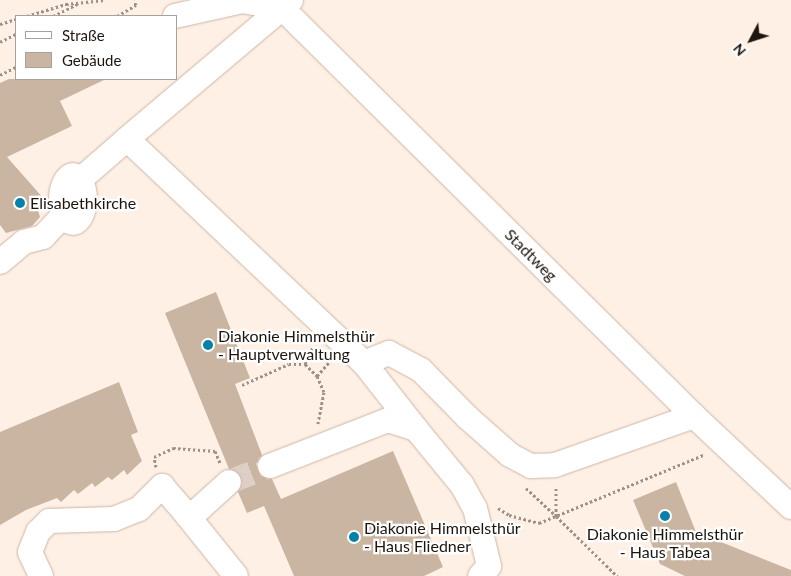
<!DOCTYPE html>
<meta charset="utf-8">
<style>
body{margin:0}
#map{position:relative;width:791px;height:576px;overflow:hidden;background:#fff0e6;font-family:Lato,sans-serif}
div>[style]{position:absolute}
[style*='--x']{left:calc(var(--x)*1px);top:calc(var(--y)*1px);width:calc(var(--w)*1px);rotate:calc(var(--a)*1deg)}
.building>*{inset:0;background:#c9b5a2}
.minor-tunnel>*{height:24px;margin-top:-12px;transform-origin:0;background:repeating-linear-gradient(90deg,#ddcfc6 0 24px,transparent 0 36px)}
.path>*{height:3px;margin-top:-1.5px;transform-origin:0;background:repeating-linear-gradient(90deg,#9d9189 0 2.5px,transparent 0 5px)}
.roads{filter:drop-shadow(0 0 1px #cdb6a5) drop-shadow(0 0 1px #cdb6a5)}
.minor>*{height:24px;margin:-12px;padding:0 12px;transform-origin:12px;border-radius:12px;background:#fff}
.minor>.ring{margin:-12px;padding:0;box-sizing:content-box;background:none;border:24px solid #fff;border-radius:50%}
.dots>*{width:14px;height:14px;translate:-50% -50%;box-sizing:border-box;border:2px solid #fff;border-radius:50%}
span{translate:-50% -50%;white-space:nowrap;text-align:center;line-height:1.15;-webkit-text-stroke:4.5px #fff;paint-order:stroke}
.poi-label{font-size:16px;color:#1d150f}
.left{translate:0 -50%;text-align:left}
.street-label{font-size:16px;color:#1d150f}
.legend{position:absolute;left:15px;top:15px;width:162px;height:65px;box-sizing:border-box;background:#fff;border:1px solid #a5a19f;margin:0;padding:6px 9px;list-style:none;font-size:15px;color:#1d150f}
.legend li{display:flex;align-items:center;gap:10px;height:25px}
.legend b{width:25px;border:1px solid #a5a19f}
.north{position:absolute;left:726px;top:15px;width:50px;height:50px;-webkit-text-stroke:4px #fff;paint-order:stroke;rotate:230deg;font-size:14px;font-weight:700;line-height:20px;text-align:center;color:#1d150f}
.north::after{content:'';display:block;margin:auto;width:18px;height:22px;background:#1d150f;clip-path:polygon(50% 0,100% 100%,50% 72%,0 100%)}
</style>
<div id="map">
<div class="building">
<i style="clip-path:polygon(9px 79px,106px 79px,60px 101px,72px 126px,7px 157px,44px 199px,37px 207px,40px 217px,32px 226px,6px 233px,0 225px,0 83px)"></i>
<i style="clip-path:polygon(216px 292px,250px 378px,235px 384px,262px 455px,256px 464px,261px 476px,272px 479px,281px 499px,393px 451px,443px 567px,424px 576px,294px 576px,264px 506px,247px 513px,238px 492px,242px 479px,239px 472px,229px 469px,165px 313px)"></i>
<i style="clip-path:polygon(119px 382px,138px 432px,131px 435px,142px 461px,127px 475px,124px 470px,112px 480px,108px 477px,95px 487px,92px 483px,78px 494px,74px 490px,61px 502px,57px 498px,26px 510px,0 525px,0 432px)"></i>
<i style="clip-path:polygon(676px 482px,696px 532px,791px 570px,791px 576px,685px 576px,660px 564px,633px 500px)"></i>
</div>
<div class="minor-tunnel">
<i style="--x:229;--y:482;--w:44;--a:-21.3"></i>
</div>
<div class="path">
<i style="--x:27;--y:16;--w:41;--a:-17.1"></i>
<i style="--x:66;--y:4;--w:39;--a:-6"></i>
<i style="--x:53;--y:16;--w:28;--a:-26"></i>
<i style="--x:117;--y:16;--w:22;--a:-30"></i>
<i style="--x:136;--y:5;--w:5;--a:-112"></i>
<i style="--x:0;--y:24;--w:17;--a:-17"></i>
<i style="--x:0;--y:42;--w:18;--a:-27"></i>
<i style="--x:0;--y:75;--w:18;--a:-27"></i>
<i style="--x:305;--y:364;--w:19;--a:-65"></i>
<i style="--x:317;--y:376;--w:21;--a:-49"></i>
<i style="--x:242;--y:385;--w:51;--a:-24.1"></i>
<i style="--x:289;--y:364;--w:16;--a:0"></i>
<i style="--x:305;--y:364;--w:17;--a:45"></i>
<i style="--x:317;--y:376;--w:17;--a:66"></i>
<i style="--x:324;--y:392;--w:32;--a:101"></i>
<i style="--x:156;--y:467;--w:10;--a:-101"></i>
<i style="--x:154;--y:457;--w:21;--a:-25"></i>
<i style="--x:173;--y:448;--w:42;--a:4.1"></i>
<i style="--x:215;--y:451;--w:13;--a:67"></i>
<i style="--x:526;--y:488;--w:41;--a:43"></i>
<i style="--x:556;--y:516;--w:28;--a:-90"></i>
<i style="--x:498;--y:508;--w:13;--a:32"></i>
<i style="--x:509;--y:515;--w:31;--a:15"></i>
<i style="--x:539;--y:523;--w:178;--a:-22.5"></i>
<i style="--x:556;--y:516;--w:86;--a:44.5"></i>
</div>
<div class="roads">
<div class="minor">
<i style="--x:291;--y:0;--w:12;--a:138"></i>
<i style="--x:282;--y:8;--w:580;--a:44.72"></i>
<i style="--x:694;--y:416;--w:133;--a:43.2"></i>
<i style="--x:175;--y:16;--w:69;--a:-12.6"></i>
<i style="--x:242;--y:1;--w:41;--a:9.9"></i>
<i style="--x:282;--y:8;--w:203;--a:139.8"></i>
<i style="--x:127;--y:139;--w:326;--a:43.4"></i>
<i style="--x:364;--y:363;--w:84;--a:51.8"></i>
<i class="ring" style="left:61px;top:175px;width:-2px;height:-2px"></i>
<i style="--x:81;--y:179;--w:61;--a:-41"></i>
<i style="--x:0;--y:262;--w:31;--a:-40"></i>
<i style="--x:24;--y:242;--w:20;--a:-15"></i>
<i style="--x:43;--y:237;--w:26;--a:-47"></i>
<i style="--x:61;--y:218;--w:22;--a:-63"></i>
<i style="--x:364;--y:363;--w:27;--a:-22"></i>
<i style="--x:389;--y:353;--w:36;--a:28"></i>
<i style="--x:421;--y:370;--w:66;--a:45.6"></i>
<i style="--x:467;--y:417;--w:57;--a:41.5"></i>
<i style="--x:510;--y:455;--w:24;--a:28"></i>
<i style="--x:531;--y:466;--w:24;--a:-2"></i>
<i style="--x:555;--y:465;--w:147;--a:-19.4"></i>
<i style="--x:270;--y:466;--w:127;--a:-21.3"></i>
<i style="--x:388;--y:420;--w:29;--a:18"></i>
<i style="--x:416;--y:429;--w:72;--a:50.6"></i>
<i style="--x:462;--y:485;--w:26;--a:61"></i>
<i style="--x:475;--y:508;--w:60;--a:76.4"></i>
<i style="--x:489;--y:566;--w:13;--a:132"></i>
<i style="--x:187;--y:515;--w:78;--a:51.2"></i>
<i style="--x:41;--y:576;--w:26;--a:-115"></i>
<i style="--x:30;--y:552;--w:22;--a:-68"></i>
<i style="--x:38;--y:532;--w:16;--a:-45"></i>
<i style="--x:49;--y:521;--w:65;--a:-1.8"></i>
<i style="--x:114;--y:519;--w:27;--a:-22"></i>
<i style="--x:139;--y:509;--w:33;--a:-45"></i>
<i style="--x:162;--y:486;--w:38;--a:49"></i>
<i style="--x:187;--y:515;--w:11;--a:-22"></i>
<i style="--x:197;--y:511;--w:43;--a:-42.2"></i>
</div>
</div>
<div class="dots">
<i style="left:20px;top:203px;background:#0a7fa6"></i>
<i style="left:208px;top:345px;background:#0a7fa6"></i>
<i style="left:665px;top:516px;background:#0a7fa6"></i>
<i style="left:354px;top:537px;background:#0a7fa6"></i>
</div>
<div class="poi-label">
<span class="left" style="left:30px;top:203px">Elisabethkirche</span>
<span class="left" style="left:218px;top:345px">Diakonie Himmelsthür<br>- Hauptverwaltung</span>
<span class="left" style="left:364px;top:537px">Diakonie Himmelsthür<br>- Haus Fliedner</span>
<span style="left:665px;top:543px">Diakonie Himmelsthür<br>- Haus Tabea</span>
</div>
<div class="street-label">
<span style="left:531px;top:255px;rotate:45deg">Stadtweg</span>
</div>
<ul class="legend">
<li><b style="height:6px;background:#fff"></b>Straße</li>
<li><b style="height:14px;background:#c9b5a2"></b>Gebäude</li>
</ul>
<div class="north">N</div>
</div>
